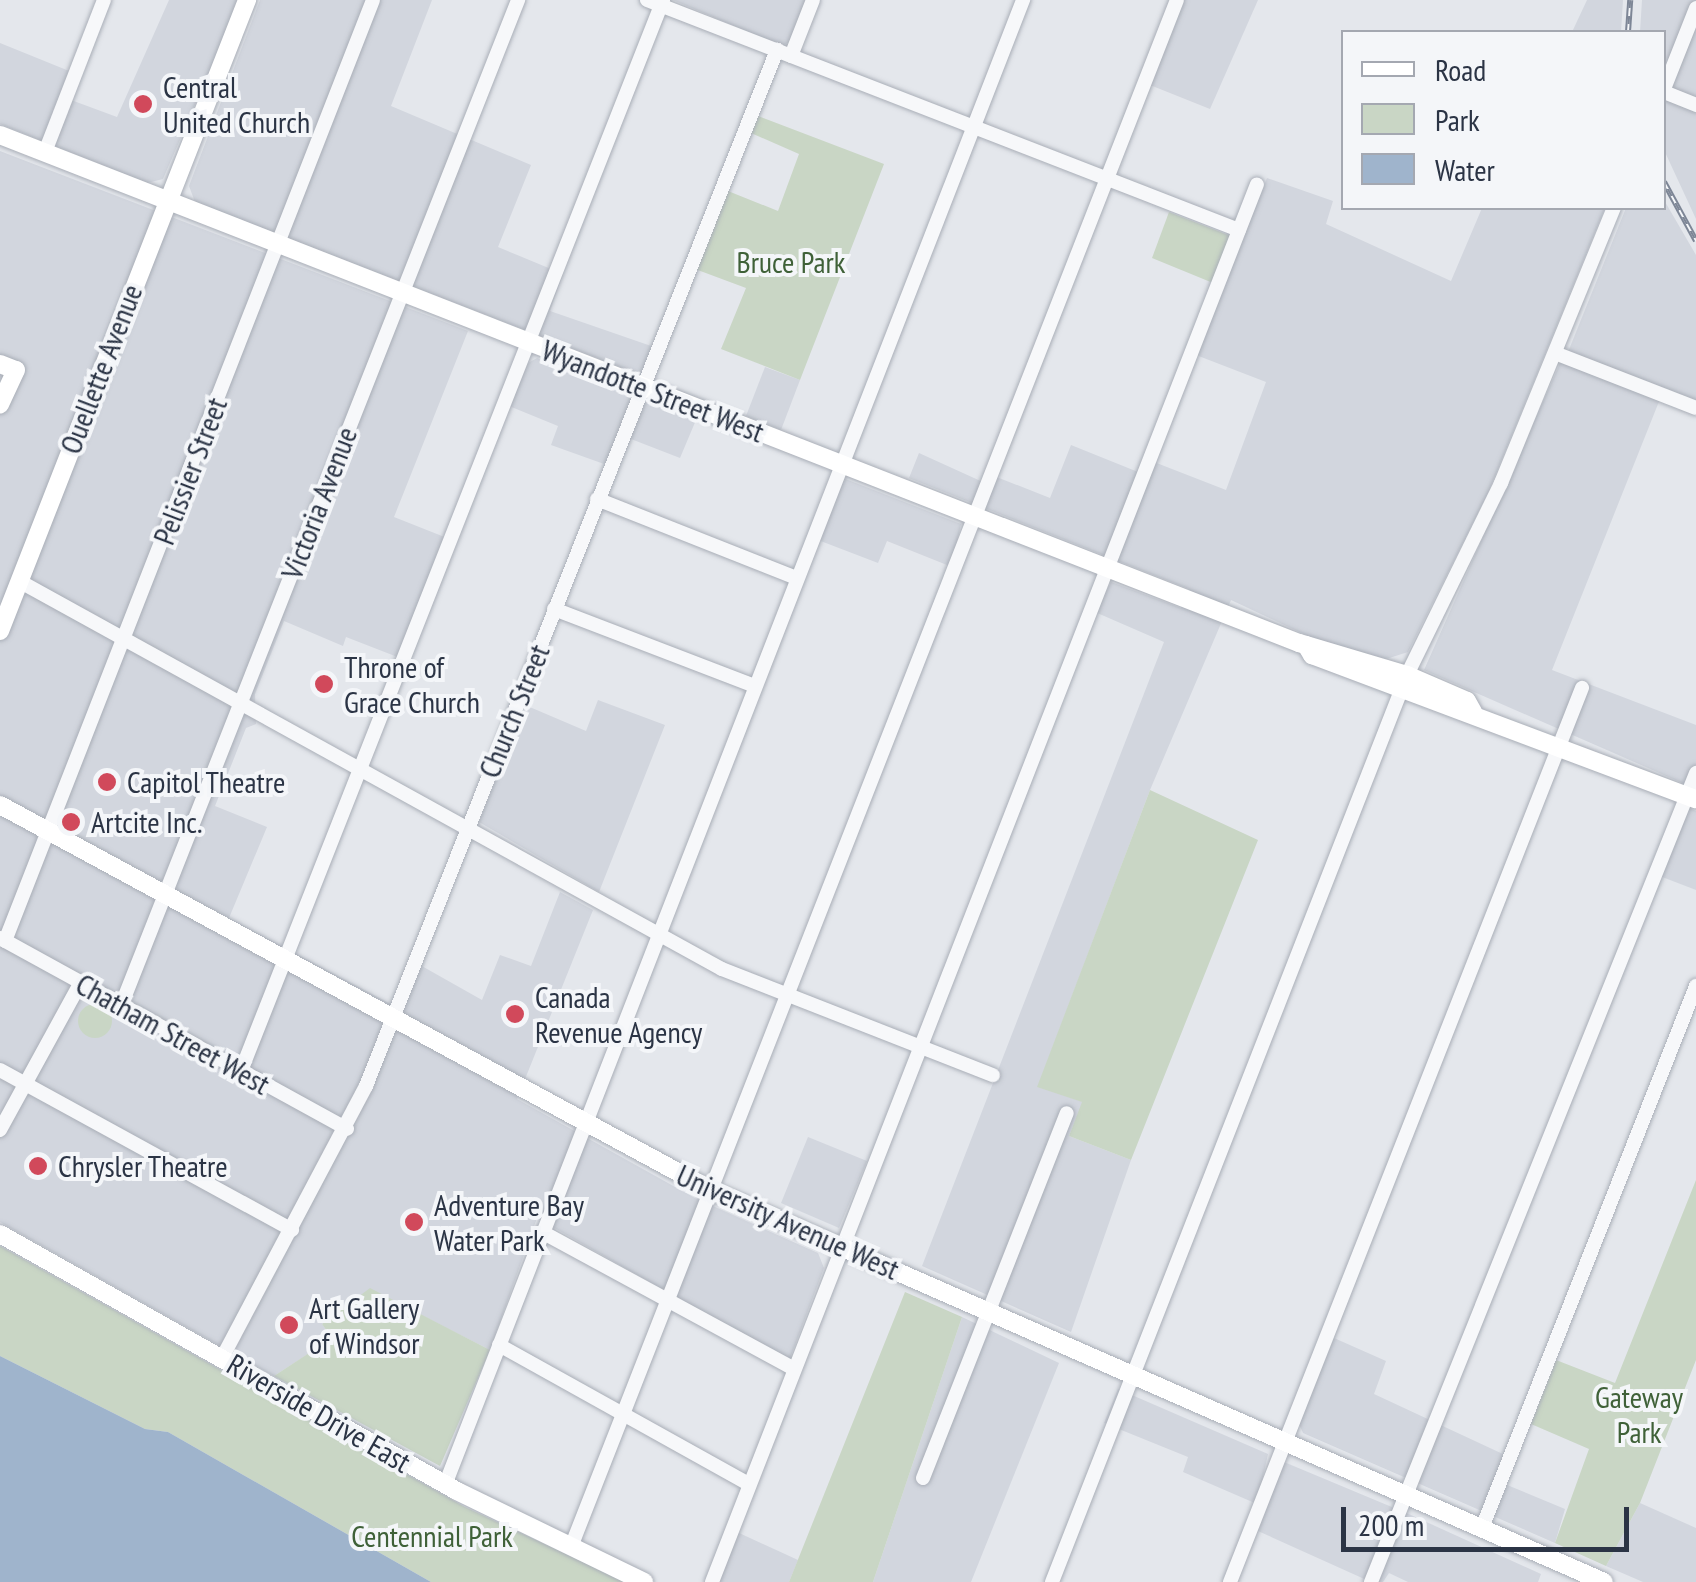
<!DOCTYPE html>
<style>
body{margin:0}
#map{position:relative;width:1696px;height:1582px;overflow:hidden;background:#e4e7ec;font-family:"PT Sans Narrow",sans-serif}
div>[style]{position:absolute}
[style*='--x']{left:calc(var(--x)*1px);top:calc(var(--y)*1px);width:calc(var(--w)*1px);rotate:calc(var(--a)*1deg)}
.built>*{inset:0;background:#d2d6de}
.green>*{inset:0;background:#c9d6c5}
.round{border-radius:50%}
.water>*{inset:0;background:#9fb4cc}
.roads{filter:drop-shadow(0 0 2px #a9aeb7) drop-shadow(0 0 2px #a9aeb7)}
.minor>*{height:14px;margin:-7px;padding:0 7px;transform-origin:7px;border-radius:7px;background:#f7f8fa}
.major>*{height:18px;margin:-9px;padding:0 9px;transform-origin:9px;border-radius:9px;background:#fff}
.rail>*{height:6px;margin-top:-3px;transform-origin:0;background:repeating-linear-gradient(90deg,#f4f6f9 0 8px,#7d8696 0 16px);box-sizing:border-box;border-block:2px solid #7d8696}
.dots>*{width:28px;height:28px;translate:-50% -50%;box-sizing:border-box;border:5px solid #f4f6f9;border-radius:50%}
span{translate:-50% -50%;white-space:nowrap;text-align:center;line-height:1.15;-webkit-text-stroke:8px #f4f6f9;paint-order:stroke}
.poi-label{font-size:30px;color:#2b3445}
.left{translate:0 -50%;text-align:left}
.park-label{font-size:30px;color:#3f6138}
.street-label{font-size:30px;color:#2b3445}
.legend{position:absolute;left:1341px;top:30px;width:325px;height:180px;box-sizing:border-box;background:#f4f6f9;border:2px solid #a4a8b1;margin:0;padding:12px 18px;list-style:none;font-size:30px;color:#2b3445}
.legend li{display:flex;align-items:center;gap:20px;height:50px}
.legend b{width:50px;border:2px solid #a4a8b1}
.scale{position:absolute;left:1341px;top:1507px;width:288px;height:45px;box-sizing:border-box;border:5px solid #2b3445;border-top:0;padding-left:12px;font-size:30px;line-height:35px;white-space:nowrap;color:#2b3445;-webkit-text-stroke:8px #f4f6f9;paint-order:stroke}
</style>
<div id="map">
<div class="built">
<i style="clip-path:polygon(169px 0,240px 0,163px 179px,147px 183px,0 124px,0 43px,79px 75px,71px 100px,117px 117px)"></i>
<i style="clip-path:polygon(260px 0,432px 0,391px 106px,531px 165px,498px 247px,563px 274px,550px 311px,654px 347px,641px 375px,195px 202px,189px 186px)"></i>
<i style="clip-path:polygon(673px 0,807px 0,791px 41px,782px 46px)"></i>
<i style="clip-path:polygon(1183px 0,1258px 0,1210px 109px,1150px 85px)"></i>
<i style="clip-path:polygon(1587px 0,1623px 0,1621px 32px,1572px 32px)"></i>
<i style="clip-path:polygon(1642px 0,1696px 0,1696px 219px,1664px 150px,1664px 32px,1640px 32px)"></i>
<i style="clip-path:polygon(0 151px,468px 331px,394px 517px,447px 538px,400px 658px,346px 637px,343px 646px,284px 621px,255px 694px,256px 724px,246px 728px,215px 806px,267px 827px,229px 918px,402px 1010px,420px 965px,482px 1000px,500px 955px,531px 966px,560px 892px,593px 910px,517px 1099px,695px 1198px,818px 1253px,824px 1268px,789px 1361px,537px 1218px,490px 1350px,370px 1289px,322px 1324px,333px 1338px,274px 1376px,0 1222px)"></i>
<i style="clip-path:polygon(1267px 178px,1333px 201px,1326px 224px,1451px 281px,1482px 208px,1605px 208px,1488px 493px,1408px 652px,1383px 660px,1308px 636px,1231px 600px,1150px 790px,1038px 1086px,1083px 1102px,1069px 1136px,1131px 1160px,1071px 1332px,922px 1266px,1164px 642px,1095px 612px,1111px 582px,1181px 608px,1189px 589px,909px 478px,919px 453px,985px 483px,989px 474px,1050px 498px,1071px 445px,1148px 476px,1154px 462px,1226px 490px,1266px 382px,1196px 355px)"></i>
<i style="clip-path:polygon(1664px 200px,1696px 255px,1696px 406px,1568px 352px,1626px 208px,1664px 208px)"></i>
<i style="clip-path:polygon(537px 358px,696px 420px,680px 458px,631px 439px,618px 469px,551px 445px,558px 426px,509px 406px,528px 363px)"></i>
<i style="clip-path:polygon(1561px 361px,1660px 399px,1552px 670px,1696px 725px,1696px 789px,1424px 670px)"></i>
<i style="clip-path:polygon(765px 367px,800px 380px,781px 430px,746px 416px)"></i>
<i style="clip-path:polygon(843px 478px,961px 524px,952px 567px,887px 541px,878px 563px,818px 540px)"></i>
<i style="clip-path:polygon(598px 700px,665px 725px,599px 892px,479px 822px,525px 705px,586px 731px)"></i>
<i style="clip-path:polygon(1684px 806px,1696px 811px,1696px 890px,1657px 875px)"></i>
<i style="clip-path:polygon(808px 1137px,867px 1161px,839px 1228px,781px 1203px)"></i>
<i style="clip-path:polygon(962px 1317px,1059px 1363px,971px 1582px,873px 1582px)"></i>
<i style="clip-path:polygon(1334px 1338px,1386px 1361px,1374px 1394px,1505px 1455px,1495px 1480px,1565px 1509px,1555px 1543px,1303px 1433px,1299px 1424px)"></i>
<i style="clip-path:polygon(1118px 1389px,1268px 1454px,1257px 1504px,1183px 1472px,1188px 1457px,1104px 1423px)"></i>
<i style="clip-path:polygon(1284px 1462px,1411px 1515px,1541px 1574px,1538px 1582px,1408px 1582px,1389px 1573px,1383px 1582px,1371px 1582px,1258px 1531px)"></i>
<i style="clip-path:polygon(1640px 1503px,1696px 1528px,1696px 1582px,1643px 1582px,1606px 1566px)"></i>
<i style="clip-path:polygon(737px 1532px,798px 1560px,789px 1582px,718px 1582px)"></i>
</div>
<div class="green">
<i style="clip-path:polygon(758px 116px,884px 164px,800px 380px,721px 349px,746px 288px,695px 269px,728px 191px,778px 211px,799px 154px,751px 133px)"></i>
<i style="clip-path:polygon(1169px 212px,1231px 236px,1213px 283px,1152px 258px)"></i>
<i style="clip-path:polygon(1150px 790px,1258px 840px,1131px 1160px,1069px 1136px,1082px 1102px,1037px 1087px)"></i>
<i class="round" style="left:78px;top:1004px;width:34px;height:34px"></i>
<i style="clip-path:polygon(1696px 1180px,1696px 1360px,1640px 1503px,1606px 1566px,1555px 1543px,1589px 1449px,1531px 1424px,1556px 1360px,1615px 1383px)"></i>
<i style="clip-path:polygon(0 1246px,465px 1507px,626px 1582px,431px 1582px,168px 1432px,145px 1429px,0 1356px)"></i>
<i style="clip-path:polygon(370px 1288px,490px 1350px,440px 1466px,274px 1376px,332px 1338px,322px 1324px)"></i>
<i style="clip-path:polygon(905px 1292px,962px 1317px,873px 1582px,789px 1582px)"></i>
</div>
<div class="water">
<i style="clip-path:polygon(0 1356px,145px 1429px,168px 1432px,431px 1582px,0 1582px)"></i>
</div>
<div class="roads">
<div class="minor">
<i style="--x:647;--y:0;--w:635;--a:21.23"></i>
<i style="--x:791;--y:56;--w:60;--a:-68.6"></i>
<i style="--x:1664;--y:89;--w:87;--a:-68.4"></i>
<i style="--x:1664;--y:92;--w:35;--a:22"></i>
<i style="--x:45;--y:152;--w:163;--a:-68.8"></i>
<i style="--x:1555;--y:353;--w:151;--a:21.3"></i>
<i style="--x:597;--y:499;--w:215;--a:21.6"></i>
<i style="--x:19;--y:581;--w:803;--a:28.9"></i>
<i style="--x:722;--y:969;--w:291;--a:21.4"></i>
<i style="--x:554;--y:609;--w:215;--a:21"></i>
<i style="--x:0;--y:938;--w:396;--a:28.8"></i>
<i style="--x:5;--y:941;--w:1010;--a:-68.64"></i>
<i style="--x:121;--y:1006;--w:1082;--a:-68.46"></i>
<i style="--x:0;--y:1070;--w:333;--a:28.7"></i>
<i style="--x:241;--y:1071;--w:1151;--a:-68.49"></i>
<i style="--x:0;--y:1130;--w:166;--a:-61.3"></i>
<i style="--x:542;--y:1232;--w:285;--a:28.5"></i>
<i style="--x:499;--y:1345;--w:286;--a:29.1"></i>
<i style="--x:222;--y:1358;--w:308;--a:-62.1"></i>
<i style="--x:366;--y:1086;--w:1115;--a:-68.36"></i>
<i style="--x:923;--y:1478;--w:392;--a:-68.5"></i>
<i style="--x:445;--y:1485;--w:1594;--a:-68.73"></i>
<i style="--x:1482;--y:1528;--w:583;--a:-68.45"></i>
<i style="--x:571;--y:1547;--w:1661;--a:-68.61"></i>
<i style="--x:712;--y:1582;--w:1500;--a:-68.7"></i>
<i style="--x:1052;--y:1582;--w:974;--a:-68.62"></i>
<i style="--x:1407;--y:675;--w:214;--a:-63.9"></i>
<i style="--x:1501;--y:483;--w:297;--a:-67.7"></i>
<i style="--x:1230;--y:1582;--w:961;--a:-68.51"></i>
<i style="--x:1371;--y:1582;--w:872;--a:-68.11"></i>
</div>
<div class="major">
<i style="--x:0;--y:135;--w:1395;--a:21.36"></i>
<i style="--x:1299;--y:643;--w:113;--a:16.5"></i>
<i style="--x:1407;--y:675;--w:65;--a:23.4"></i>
<i style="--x:1467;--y:701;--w:13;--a:61"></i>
<i style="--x:0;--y:364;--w:17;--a:21"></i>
<i style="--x:16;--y:370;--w:38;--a:115"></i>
<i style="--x:0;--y:631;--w:678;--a:-68.62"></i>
<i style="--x:1306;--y:645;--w:12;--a:59"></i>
<i style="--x:1312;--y:655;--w:410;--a:20.6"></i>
<i style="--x:0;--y:805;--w:809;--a:28.44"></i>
<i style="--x:711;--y:1190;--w:975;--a:23.7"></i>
<i style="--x:0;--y:1234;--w:524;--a:29.35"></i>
<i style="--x:457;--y:1491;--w:208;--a:25.9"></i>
</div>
</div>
<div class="rail">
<i style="--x:1628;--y:32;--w:32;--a:-86"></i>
<i style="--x:1664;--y:182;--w:67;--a:61.5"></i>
</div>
<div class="dots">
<i style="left:143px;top:104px;background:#d1495b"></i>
<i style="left:324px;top:684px;background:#d1495b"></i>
<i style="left:107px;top:782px;background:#d1495b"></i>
<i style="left:71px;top:822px;background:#d1495b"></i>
<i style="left:515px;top:1014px;background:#d1495b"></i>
<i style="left:38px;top:1166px;background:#d1495b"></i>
<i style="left:414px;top:1222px;background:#d1495b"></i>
<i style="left:289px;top:1325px;background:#d1495b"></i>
</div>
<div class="poi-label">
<span class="left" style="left:163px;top:104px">Central<br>United Church</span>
<span class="left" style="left:344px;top:684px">Throne of<br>Grace Church</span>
<span class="left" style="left:127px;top:782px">Capitol Theatre</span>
<span class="left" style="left:91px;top:822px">Artcite Inc.</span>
<span class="left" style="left:535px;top:1014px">Canada<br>Revenue Agency</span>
<span class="left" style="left:58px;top:1166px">Chrysler Theatre</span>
<span class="left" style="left:434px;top:1222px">Adventure Bay<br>Water Park</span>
<span class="left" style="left:309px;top:1325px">Art Gallery<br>of Windsor</span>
</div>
<div class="park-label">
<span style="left:791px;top:262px">Bruce Park</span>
<span style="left:1639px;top:1414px">Gateway<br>Park</span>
<span style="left:432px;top:1536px">Centennial Park</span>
</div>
<div class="street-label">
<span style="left:101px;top:369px;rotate:-69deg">Ouellette Avenue</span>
<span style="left:653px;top:391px;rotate:21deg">Wyandotte Street West</span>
<span style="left:190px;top:471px;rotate:-69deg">Pelissier Street</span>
<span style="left:319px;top:503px;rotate:-69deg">Victoria Avenue</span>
<span style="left:514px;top:711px;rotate:-68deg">Church Street</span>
<span style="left:173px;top:1034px;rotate:29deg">Chatham Street West</span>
<span style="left:788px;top:1222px;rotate:24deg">University Avenue West</span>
<span style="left:319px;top:1413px;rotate:30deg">Riverside Drive East</span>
</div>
<ul class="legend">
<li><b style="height:12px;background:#fff"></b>Road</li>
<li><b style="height:28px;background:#c9d6c5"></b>Park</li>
<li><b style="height:28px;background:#9fb4cc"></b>Water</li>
</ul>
<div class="scale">200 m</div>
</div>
